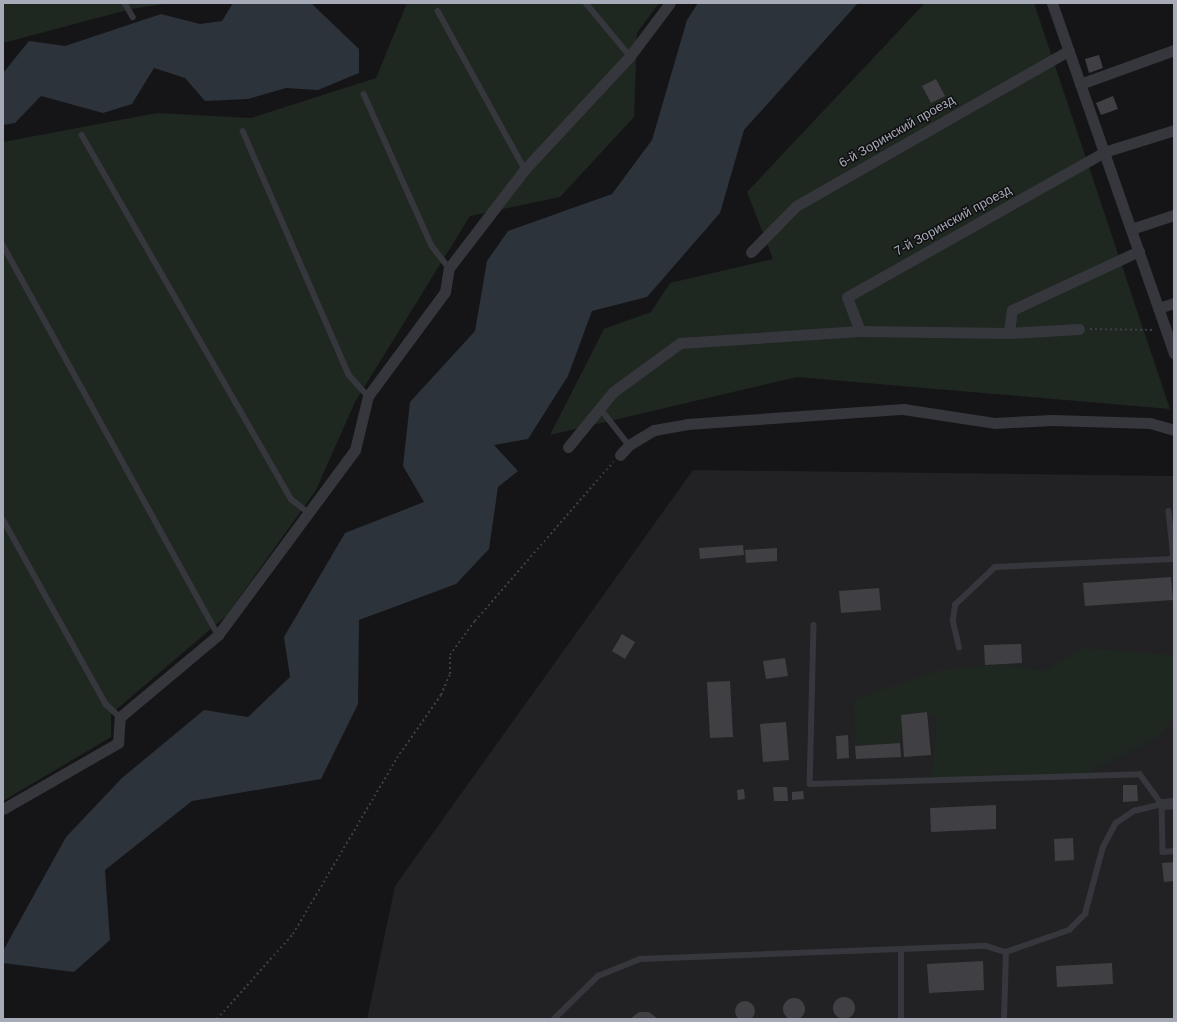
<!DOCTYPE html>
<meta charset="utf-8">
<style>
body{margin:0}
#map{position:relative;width:1177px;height:1022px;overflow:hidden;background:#151517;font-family:Arial,sans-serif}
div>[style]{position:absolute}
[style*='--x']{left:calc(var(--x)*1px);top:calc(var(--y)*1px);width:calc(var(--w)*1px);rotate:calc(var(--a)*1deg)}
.built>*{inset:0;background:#222124}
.green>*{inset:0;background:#1f2721}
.water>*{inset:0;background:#2c333b}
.building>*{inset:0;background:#404044}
.round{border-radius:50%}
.path>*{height:2px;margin-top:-1px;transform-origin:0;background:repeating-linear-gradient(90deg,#3c3e43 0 2px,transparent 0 5px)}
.service>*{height:5.5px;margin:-2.75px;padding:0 2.75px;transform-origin:2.75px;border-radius:2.75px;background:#36373c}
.minor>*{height:11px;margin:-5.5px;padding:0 5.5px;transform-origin:5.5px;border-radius:5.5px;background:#36373c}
span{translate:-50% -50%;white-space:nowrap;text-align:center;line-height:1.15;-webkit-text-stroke:3px #101012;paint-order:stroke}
.street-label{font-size:13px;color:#a7abb7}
.frame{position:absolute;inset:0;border:4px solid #a7abb7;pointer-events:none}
</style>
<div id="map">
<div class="built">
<i style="clip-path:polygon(693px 470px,1174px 476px,1174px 1019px,367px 1019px,395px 886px)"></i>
</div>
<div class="green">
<i style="clip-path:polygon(3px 3px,170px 3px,131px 9px,3px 43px)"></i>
<i style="clip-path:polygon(407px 3px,659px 3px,637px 33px,634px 117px,560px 197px,470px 216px,355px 402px,316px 490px,226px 616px,111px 714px,111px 737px,3px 801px,3px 142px,157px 113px,251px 118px,376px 78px)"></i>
<i style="clip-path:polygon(925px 3px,1034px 3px,1170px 409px,797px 377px,550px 435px,604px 329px,651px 312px,670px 283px,773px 259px,747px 192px)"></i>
<i style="clip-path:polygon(1082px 648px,1174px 655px,1174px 717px,1158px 737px,1080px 776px,931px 780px,937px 718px,927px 712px,902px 715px,900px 743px,855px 746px,854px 699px,940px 670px,1009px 664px,1044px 671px)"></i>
</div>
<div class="water">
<i style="clip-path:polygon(233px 3px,311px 3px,359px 49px,359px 73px,318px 90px,286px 88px,248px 99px,205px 101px,185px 78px,154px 68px,132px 104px,103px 113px,41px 96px,15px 123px,3px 125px,3px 73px,29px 41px,65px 46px,161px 14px,200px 24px,222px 21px)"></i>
<i style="clip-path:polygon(698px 3px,858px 3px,744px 130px,720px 213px,647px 297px,592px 311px,568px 376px,528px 439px,494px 445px,518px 471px,498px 487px,489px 549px,456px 584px,359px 620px,358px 704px,321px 779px,192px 801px,105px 870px,110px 940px,74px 972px,3px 963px,3px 951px,66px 837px,122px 778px,204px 710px,248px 717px,290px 677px,284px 637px,345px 533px,424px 502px,403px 466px,410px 402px,475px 331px,487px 261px,508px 231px,612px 194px,652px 140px,687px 20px)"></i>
</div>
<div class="building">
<i style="clip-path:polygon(1099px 55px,1103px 68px,1089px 73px,1085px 59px)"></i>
<i style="clip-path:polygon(936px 79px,945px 96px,931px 103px,922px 86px)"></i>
<i style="clip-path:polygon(1113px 96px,1118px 109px,1101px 115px,1096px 103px)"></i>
<i style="clip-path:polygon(743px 545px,744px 555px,700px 559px,699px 548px)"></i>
<i style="clip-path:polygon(777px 548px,777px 561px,746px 563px,745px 550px)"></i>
<i style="clip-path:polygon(1171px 577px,1173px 600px,1085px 606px,1083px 583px)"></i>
<i style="clip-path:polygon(879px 588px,881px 610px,841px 613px,839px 591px)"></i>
<i style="clip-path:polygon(622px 634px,635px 642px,625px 659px,612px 651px)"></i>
<i style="clip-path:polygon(1021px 644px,1022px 663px,985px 665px,984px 645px)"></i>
<i style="clip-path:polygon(785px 658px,788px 676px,766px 679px,763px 661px)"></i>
<i style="clip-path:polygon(730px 681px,733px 737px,710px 738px,707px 682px)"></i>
<i style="clip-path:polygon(927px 712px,931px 755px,904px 757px,901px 715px)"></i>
<i style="clip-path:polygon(786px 722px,789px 760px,763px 762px,760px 724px)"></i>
<i style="clip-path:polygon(848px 735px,849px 758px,837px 759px,836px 736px)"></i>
<i style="clip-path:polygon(900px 743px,901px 757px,856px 759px,855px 746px)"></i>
<i style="clip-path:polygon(1123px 785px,1137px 785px,1138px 801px,1123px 802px)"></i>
<i style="clip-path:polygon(773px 787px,787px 787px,788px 801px,774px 801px)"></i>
<i style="clip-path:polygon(744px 789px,745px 799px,738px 800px,737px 790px)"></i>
<i style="clip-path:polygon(803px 791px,804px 799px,792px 800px,792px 792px)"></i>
<i style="clip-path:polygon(996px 805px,996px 829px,931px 832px,930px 808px)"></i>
<i style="clip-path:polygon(1073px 838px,1074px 860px,1055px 861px,1054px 839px)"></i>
<i style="clip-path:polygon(1174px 862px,1174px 881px,1164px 882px,1162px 863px)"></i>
<i style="clip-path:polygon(983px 961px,984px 990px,929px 993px,927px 964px)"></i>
<i style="clip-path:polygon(1112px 963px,1113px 984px,1057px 987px,1056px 966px)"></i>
<i class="round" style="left:833px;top:997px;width:22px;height:22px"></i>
<i class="round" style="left:783px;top:998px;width:22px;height:22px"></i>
<i class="round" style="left:735px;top:1001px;width:20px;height:20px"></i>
<i style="clip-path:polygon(639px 1012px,649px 1012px,658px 1019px,630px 1019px)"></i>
</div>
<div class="path">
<i style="--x:1090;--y:329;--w:65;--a:0.9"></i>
<i style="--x:217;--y:1019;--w:114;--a:-48.2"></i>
<i style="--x:293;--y:934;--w:204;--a:-59.4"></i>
<i style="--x:397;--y:758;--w:77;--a:-55.1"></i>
<i style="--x:441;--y:695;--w:23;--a:-67"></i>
<i style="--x:450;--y:674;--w:19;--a:-90"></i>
<i style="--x:450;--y:655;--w:42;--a:-53.7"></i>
<i style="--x:475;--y:621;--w:211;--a:-49"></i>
</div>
<div class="service">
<i style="--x:125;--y:3;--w:16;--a:60"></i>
<i style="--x:586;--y:3;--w:69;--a:50.3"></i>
<i style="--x:438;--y:11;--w:180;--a:61.2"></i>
<i style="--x:364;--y:94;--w:167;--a:65.9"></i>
<i style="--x:432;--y:246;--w:28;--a:52"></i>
<i style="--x:243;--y:131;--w:266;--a:66.5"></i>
<i style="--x:349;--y:375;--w:28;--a:48"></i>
<i style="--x:82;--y:135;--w:420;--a:60.1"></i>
<i style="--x:291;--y:499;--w:23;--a:38"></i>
<i style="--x:3;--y:245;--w:444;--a:61.1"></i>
<i style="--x:600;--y:408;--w:47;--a:51.9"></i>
<i style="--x:1169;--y:511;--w:48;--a:84.1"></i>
<i style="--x:3;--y:519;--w:212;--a:60.9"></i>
<i style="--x:106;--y:704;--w:19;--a:43"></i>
<i style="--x:814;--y:625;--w:159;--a:91.4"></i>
<i style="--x:810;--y:784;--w:330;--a:-1.7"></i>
<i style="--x:1140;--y:774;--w:37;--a:54"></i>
<i style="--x:1162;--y:804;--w:48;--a:88.8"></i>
<i style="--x:1163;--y:852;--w:11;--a:-5"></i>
<i style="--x:959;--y:648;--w:28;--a:-103"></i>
<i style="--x:953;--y:621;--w:16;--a:-83"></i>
<i style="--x:955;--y:605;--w:55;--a:-43.5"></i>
<i style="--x:995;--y:567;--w:177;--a:-2.6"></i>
<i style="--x:554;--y:1019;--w:62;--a:-44.3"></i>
<i style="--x:598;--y:976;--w:45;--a:-22"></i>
<i style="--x:640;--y:959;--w:346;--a:-2.2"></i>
<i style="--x:986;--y:946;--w:21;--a:17"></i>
<i style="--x:1006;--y:952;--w:67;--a:-19.2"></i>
<i style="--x:1069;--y:930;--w:23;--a:-45"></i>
<i style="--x:1085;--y:914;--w:69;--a:-75"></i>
<i style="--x:1103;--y:847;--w:27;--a:-62"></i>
<i style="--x:1116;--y:823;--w:22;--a:-34"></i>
<i style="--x:1134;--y:811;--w:29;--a:-14"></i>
<i style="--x:901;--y:1019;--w:69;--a:-90"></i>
<i style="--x:1004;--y:1019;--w:67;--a:-88.3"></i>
</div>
<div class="minor">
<i style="--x:1052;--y:3;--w:371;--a:70.8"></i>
<i style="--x:1080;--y:84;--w:100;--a:-19.9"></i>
<i style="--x:1131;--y:229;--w:45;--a:-18"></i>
<i style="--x:751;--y:252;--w:64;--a:-45.6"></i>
<i style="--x:796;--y:206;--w:314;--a:-29.7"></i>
<i style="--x:1158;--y:308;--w:17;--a:-17"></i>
<i style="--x:860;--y:331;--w:36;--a:-111"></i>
<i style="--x:847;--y:297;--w:295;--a:-29.4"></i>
<i style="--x:1104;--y:152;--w:73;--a:-17.4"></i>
<i style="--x:1009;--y:333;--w:23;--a:-83"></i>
<i style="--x:1012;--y:310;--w:140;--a:-24.9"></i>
<i style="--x:568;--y:447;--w:71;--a:-50.7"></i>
<i style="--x:613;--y:392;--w:83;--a:-36.2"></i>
<i style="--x:680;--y:343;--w:180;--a:-3.8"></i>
<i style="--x:860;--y:331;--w:149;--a:0.8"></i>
<i style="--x:1009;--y:333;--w:70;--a:-3.3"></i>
<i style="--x:620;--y:455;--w:13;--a:-48"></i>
<i style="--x:629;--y:445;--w:29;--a:-31"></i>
<i style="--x:654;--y:430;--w:34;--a:-10"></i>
<i style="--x:687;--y:424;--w:217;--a:-4"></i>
<i style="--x:903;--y:409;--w:92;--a:8.7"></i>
<i style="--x:994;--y:423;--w:58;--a:-3"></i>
<i style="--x:1052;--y:420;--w:98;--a:1.8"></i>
<i style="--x:1150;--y:423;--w:25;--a:16"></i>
<i style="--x:1162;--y:804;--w:12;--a:-5"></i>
<i style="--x:3;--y:809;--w:133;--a:-29.9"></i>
<i style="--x:118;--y:743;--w:26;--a:-86"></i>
<i style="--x:120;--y:717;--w:128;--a:-39.9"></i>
<i style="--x:218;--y:635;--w:230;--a:-53.5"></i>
<i style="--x:355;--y:450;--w:56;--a:-76.5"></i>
<i style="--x:368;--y:396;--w:129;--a:-53.5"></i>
<i style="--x:445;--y:292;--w:24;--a:-81"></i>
<i style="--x:449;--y:268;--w:125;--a:-52.5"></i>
<i style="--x:525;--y:169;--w:154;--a:-47.1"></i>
<i style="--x:630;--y:56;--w:66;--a:-53"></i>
</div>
<div class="street-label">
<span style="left:897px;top:132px;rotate:-30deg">6-й Зоринский проезд</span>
<span style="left:953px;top:221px;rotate:-29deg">7-й Зоринский проезд</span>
</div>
<div class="frame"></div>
</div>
